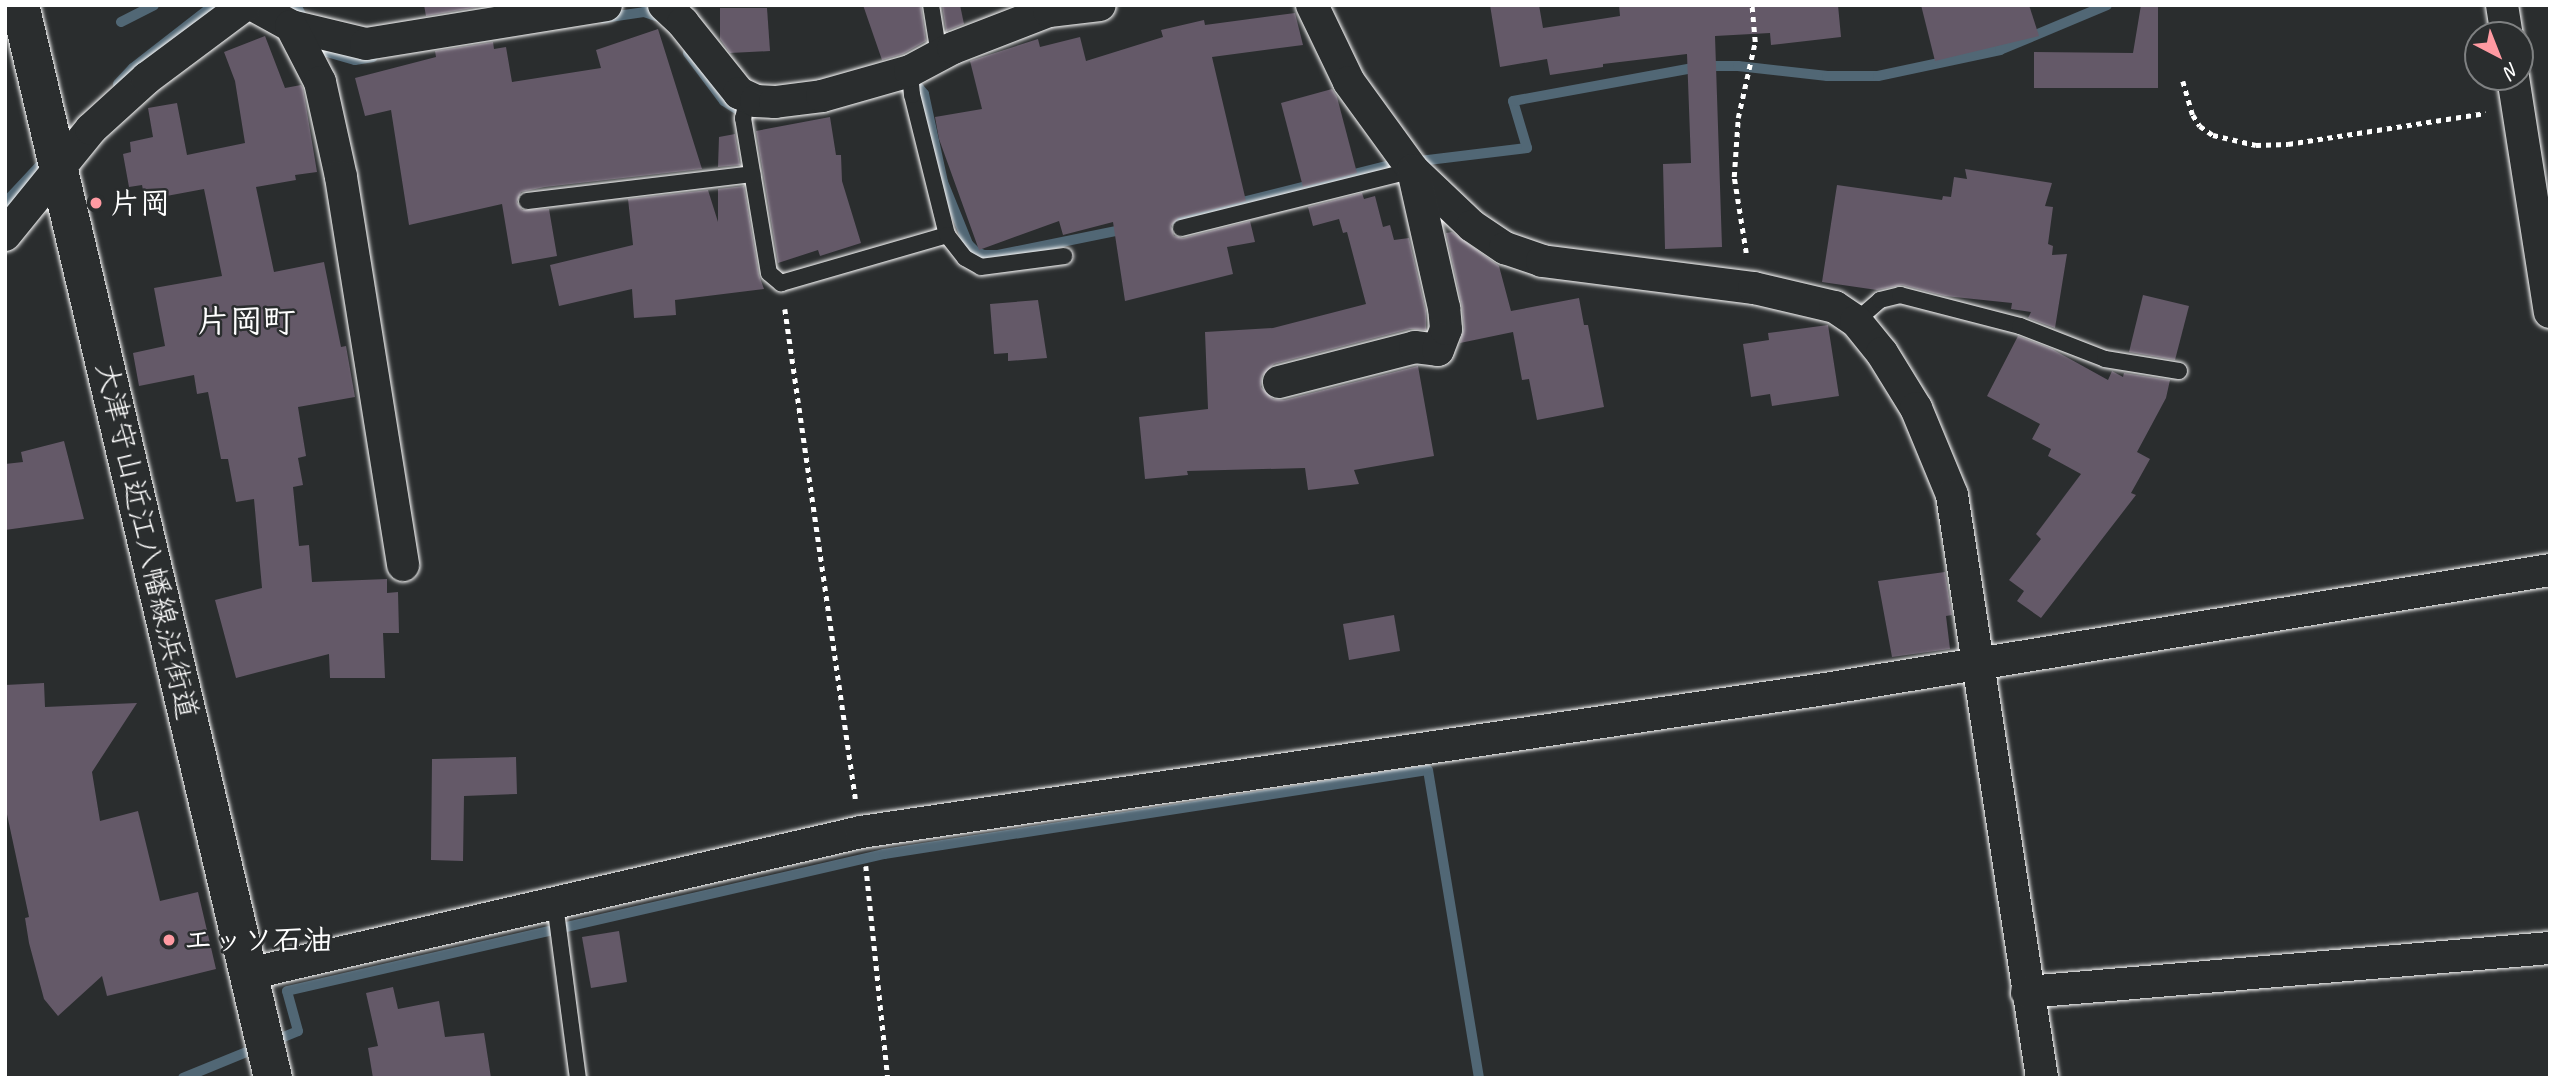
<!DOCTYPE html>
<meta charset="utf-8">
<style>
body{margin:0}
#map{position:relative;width:2555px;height:1083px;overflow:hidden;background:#2a2d2e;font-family:Caveat,"Klee One",sans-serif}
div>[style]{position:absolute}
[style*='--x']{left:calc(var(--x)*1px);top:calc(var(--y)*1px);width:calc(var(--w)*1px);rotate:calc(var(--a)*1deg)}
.stream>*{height:10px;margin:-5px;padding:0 5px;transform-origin:5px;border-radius:5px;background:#516775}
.building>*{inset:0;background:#645968}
.path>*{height:4.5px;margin-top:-2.25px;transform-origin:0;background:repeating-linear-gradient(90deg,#fff 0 5px,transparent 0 10px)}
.roads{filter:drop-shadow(0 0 2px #fff) drop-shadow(0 0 2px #fff)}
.lane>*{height:16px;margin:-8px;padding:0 8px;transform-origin:8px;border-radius:8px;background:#2a2d2e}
.street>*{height:32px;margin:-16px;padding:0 16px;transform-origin:16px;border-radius:16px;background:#2a2d2e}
.primary>*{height:38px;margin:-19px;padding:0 19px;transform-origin:19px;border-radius:19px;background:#2a2d2e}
.dots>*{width:19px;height:19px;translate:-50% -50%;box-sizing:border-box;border:4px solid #2a2d2e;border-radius:50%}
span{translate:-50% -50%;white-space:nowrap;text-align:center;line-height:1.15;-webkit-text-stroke:5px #2a2d2e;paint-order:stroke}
.poi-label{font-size:30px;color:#fff;font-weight:700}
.left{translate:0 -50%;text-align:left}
.street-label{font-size:30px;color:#fff}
.quarter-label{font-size:33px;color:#fff;font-weight:700}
.frame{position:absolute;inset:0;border:7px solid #fff;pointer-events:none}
.north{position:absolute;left:2464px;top:21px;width:70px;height:70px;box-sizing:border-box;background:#2a2d2e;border:2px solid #7f8182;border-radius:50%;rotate:138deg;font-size:19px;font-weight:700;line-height:28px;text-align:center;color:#fff}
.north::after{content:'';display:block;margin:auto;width:24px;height:32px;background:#ff9aa2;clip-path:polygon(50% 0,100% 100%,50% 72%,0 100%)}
</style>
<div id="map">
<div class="stream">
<i style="--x:296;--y:5;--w:22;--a:63"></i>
<i style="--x:603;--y:18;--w:41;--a:-8.3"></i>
<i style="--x:644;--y:12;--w:19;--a:18"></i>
<i style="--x:121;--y:22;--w:37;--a:-27"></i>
<i style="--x:315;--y:42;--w:9;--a:58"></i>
<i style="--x:320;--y:50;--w:36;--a:16"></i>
<i style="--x:355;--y:60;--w:18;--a:-9"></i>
<i style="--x:688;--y:53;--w:60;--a:53.1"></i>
<i style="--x:724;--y:101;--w:15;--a:32"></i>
<i style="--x:118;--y:84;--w:22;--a:-47"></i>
<i style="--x:133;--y:68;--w:103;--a:-37.9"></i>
<i style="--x:908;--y:88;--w:11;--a:0"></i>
<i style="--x:919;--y:88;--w:8;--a:50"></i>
<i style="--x:924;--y:94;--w:90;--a:77.8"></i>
<i style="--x:943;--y:182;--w:67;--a:68"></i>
<i style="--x:968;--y:244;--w:11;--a:45"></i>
<i style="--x:976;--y:252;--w:9;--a:21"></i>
<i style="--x:984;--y:255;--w:14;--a:0"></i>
<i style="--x:998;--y:255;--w:131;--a:-11.5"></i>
<i style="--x:5;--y:203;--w:60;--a:-47"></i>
<i style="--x:1166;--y:221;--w:236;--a:-14"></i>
<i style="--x:1395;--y:164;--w:133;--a:-6.9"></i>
<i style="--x:1527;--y:148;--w:49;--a:-106.6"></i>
<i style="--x:1513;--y:101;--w:194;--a:-10.4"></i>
<i style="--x:1704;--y:66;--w:34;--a:0"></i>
<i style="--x:1738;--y:66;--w:90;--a:6.4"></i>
<i style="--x:1827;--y:76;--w:51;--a:0"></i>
<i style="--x:1878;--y:76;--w:125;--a:-12"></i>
<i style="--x:2000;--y:50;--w:116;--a:-22.8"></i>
<i style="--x:183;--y:1078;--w:124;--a:-22.2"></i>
<i style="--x:298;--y:1031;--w:41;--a:-105.4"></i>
<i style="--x:287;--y:991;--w:613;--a:-12.92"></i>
<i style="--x:884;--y:854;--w:550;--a:-8.78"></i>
<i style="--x:1428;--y:770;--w:312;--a:80.6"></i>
</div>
<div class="building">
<i style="clip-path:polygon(424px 5px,484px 5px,484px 6px,426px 16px)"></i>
<i style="clip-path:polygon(863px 5px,921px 5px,926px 41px,903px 54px,882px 60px)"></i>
<i style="clip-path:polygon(942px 5px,960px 5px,964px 24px,946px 31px)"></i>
<i style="clip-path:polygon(1490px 5px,1539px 5px,1543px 28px,1620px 16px,1619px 5px,1838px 5px,1841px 37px,1771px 45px,1770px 33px,1715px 36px,1722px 247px,1665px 249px,1663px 164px,1691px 163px,1687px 54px,1603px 64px,1603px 67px,1550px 75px,1547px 59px,1500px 67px)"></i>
<i style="clip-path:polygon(1921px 5px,2029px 5px,2039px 36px,1935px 61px)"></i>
<i style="clip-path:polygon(2141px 5px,2158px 5px,2158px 88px,2034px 88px,2034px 52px,2133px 53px)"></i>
<i style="clip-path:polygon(720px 8px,767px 8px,770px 51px,730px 53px,720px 39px)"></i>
<i style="clip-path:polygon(1295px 13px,1303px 45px,1212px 57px,1246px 201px,1178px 218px,1171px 226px,1174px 236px,1183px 238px,1250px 221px,1255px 242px,1227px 247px,1233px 274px,1125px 301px,1113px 222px,1063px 235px,1059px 221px,979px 250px,939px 139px,935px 117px,982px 109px,970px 61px,1038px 39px,1040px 47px,1080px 37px,1086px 61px,1163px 37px,1161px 30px,1204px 20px,1205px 25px)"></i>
<i style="clip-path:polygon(658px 29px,702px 169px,545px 187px,521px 192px,517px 202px,522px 210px,549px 209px,557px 256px,512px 264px,502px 204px,409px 225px,391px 110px,365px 116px,355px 78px,436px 57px,435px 51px,493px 42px,494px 49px,506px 47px,512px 82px,601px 68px,596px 50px)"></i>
<i style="clip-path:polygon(265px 36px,285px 88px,301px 85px,303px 88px,317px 172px,295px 175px,296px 180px,256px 187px,274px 272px,324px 262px,341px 347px,346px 346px,355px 397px,298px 407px,306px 456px,298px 458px,303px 485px,293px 487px,299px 546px,309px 545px,312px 582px,387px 579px,387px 593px,398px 592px,399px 633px,383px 633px,385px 678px,330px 678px,329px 654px,236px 678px,215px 600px,262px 588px,254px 499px,236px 502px,228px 459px,221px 459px,208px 392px,197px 394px,194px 375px,139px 386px,133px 353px,165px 346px,154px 288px,222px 276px,204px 189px,145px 200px,142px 185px,129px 187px,123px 154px,131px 152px,130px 142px,153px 137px,148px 108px,177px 103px,187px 155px,245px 143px,235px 81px,224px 52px)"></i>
<i style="clip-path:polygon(1332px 89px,1337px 97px,1357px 173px,1303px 187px,1281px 103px)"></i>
<i style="clip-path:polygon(830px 117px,836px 155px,841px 155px,842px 181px,861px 243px,820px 256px,818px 250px,778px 263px,756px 131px)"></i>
<i style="clip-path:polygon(735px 134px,740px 165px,718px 167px,719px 137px)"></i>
<i style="clip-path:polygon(1965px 169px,2052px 183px,2045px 206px,2053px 207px,2048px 244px,2053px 246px,2052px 255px,2067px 254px,2055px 328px,2028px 318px,2031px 312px,2011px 309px,2012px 303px,1945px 296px,1902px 285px,1877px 290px,1822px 282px,1837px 185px,1942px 200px,1943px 196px,1951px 197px,1954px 177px,1967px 179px)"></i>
<i style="clip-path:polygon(744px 186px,759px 275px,764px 289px,675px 300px,676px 315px,634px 318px,632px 289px,559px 306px,550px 265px,633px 245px,628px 199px,708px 190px,718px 222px,718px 189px)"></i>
<i style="clip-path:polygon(1362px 193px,1364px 199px,1375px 196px,1383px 227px,1390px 225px,1394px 240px,1409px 238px,1426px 311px,1426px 330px,1410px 329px,1274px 364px,1262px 376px,1261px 387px,1273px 399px,1284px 400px,1418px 366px,1434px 456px,1354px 470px,1359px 484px,1308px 490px,1305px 468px,1187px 471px,1188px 475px,1145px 479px,1139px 417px,1208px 409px,1205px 332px,1273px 328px,1366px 304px,1347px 232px,1343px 233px,1339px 219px,1313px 226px,1308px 207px)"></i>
<i style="clip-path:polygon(1452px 232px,1499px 266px,1511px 311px,1579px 298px,1584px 325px,1588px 325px,1604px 407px,1537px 420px,1529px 379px,1522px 380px,1513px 332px,1460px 343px,1464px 328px,1462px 306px,1446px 233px)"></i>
<i style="clip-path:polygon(2143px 295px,2189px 306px,2175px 360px,2129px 352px)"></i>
<i style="clip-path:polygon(1038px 300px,1047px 358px,1008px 361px,1008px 353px,994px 354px,990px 304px)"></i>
<i style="clip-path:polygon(1828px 325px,1839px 396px,1772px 406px,1770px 394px,1751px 397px,1743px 344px,1769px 340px,1768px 333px)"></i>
<i style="clip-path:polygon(2018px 336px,2052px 349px,2108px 380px,2112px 371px,2123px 377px,2124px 373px,2170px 380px,2166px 398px,2137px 452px,2150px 459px,2131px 493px,2136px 495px,2041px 618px,2017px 601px,2024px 591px,2009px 580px,2041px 539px,2036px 534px,2081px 474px,2048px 456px,2051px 449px,2032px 439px,2040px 424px,1987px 396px)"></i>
<i style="clip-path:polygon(64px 441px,84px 519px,5px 530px,5px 464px,23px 462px,21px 452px)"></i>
<i style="clip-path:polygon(1945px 572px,1952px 615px,1946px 616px,1950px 649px,1892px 657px,1878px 581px)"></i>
<i style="clip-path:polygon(1394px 615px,1400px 651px,1349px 660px,1343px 624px)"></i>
<i style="clip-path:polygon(44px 683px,45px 707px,137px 703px,92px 772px,100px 821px,138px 811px,160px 901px,198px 892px,216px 969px,107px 996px,102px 976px,58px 1016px,44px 999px,29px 943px,25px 918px,29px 917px,5px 805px,5px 685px)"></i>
<i style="clip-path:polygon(516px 757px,517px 794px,464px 796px,463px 861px,431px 860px,432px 759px)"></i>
<i style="clip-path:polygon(619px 931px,627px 982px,591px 988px,582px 937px)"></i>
<i style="clip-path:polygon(393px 987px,398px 1009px,439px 1001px,445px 1037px,484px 1033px,491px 1078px,373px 1078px,368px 1048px,378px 1046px,366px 993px)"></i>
</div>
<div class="path">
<i style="--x:2183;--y:81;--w:35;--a:74"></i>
<i style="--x:2193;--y:115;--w:13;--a:58"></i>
<i style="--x:2200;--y:126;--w:16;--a:35"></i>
<i style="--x:2213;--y:135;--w:44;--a:13.1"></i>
<i style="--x:2256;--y:145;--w:32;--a:-2"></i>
<i style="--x:2288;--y:144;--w:200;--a:-8.9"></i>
<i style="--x:1746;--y:253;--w:77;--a:-99"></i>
<i style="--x:1734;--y:177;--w:59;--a:-86.1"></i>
<i style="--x:1738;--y:118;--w:78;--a:-77.4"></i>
<i style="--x:1755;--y:42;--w:37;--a:-95"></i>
<i style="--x:785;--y:309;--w:495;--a:81.8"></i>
<i style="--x:866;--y:866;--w:213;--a:84.1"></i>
</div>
<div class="roads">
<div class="lane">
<i style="--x:931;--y:5;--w:51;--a:80.9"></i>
<i style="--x:748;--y:97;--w:22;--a:103"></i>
<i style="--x:743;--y:118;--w:157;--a:80.5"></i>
<i style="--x:769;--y:273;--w:16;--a:40"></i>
<i style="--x:781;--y:283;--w:173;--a:-16.1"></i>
<i style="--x:947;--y:235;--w:144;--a:-104"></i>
<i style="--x:912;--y:95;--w:24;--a:-95"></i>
<i style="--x:527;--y:201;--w:227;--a:-6.8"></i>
<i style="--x:1181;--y:228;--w:239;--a:-14"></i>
<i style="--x:947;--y:235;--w:29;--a:52"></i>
<i style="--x:965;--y:258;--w:18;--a:29"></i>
<i style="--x:981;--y:267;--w:84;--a:-7.5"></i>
<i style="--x:1856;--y:321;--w:32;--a:-41"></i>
<i style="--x:1880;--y:300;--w:21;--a:-14"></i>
<i style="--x:1900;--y:295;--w:124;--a:14.5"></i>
<i style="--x:2020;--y:326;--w:91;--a:21.2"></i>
<i style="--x:2105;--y:359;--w:75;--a:9.2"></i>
<i style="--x:555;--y:904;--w:176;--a:82.5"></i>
</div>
<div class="street">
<i style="--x:253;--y:5;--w:43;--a:28.9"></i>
<i style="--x:291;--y:26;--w:77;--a:13.5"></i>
<i style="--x:366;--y:44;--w:243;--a:-9.2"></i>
<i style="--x:664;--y:5;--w:26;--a:43"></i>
<i style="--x:683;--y:23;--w:90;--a:51.3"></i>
<i style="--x:739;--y:93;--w:19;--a:25"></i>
<i style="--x:756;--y:101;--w:19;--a:3"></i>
<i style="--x:775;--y:102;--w:47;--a:-7.3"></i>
<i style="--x:822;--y:96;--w:91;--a:-15.9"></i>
<i style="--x:910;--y:71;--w:49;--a:-28.1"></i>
<i style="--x:953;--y:48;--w:103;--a:-21.1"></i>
<i style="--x:1049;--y:11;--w:51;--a:-6.7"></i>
<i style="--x:1312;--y:5;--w:85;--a:64.3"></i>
<i style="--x:1349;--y:82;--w:109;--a:54"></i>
<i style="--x:1413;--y:170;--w:81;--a:43.5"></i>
<i style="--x:1472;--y:226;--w:40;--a:34"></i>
<i style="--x:1505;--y:248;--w:39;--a:19"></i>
<i style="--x:1542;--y:261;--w:214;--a:7.3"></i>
<i style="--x:1754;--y:288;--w:83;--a:13.2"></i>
<i style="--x:1835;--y:307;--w:25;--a:34"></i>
<i style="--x:1856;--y:321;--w:41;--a:50.9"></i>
<i style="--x:1882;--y:353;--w:65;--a:58.3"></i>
<i style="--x:1916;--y:408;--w:94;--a:67.5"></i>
<i style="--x:1952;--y:495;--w:590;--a:81.22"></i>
<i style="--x:2502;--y:5;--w:30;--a:81"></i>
<i style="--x:291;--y:26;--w:63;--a:62.6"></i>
<i style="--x:320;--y:82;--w:97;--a:77.5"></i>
<i style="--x:341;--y:177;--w:393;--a:80.9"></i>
<i style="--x:2513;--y:77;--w:238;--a:81.1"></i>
<i style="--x:5;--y:235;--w:136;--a:-50.9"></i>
<i style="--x:91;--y:129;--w:76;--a:-42.3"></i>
<i style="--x:147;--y:78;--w:122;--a:-36.7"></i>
<i style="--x:1279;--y:382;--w:140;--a:-14.4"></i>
<i style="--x:1415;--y:347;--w:23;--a:7"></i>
<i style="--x:1438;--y:350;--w:22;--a:-69"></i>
<i style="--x:1446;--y:329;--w:21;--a:-95"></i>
<i style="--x:1444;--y:308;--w:141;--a:-102.7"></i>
<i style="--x:248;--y:974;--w:629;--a:-13.04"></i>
<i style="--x:861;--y:832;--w:981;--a:-8.44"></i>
<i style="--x:1831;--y:688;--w:729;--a:-9.32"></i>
<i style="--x:2027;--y:992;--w:525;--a:-4.81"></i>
</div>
<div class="primary">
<i style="--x:20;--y:5;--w:1102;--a:76.73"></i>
</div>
</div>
<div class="dots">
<i style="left:96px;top:203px;background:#ff9aa2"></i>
<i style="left:169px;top:940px;background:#ff9aa2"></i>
</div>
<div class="poi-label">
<span class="left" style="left:110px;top:203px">片岡</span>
<span class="left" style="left:183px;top:940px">エッソ石油</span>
</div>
<div class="street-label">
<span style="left:147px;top:541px;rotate:77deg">大津守山近江八幡線;浜街道</span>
</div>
<div class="quarter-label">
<span style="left:246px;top:322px">片岡町</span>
</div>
<div class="frame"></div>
<div class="north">N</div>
</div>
